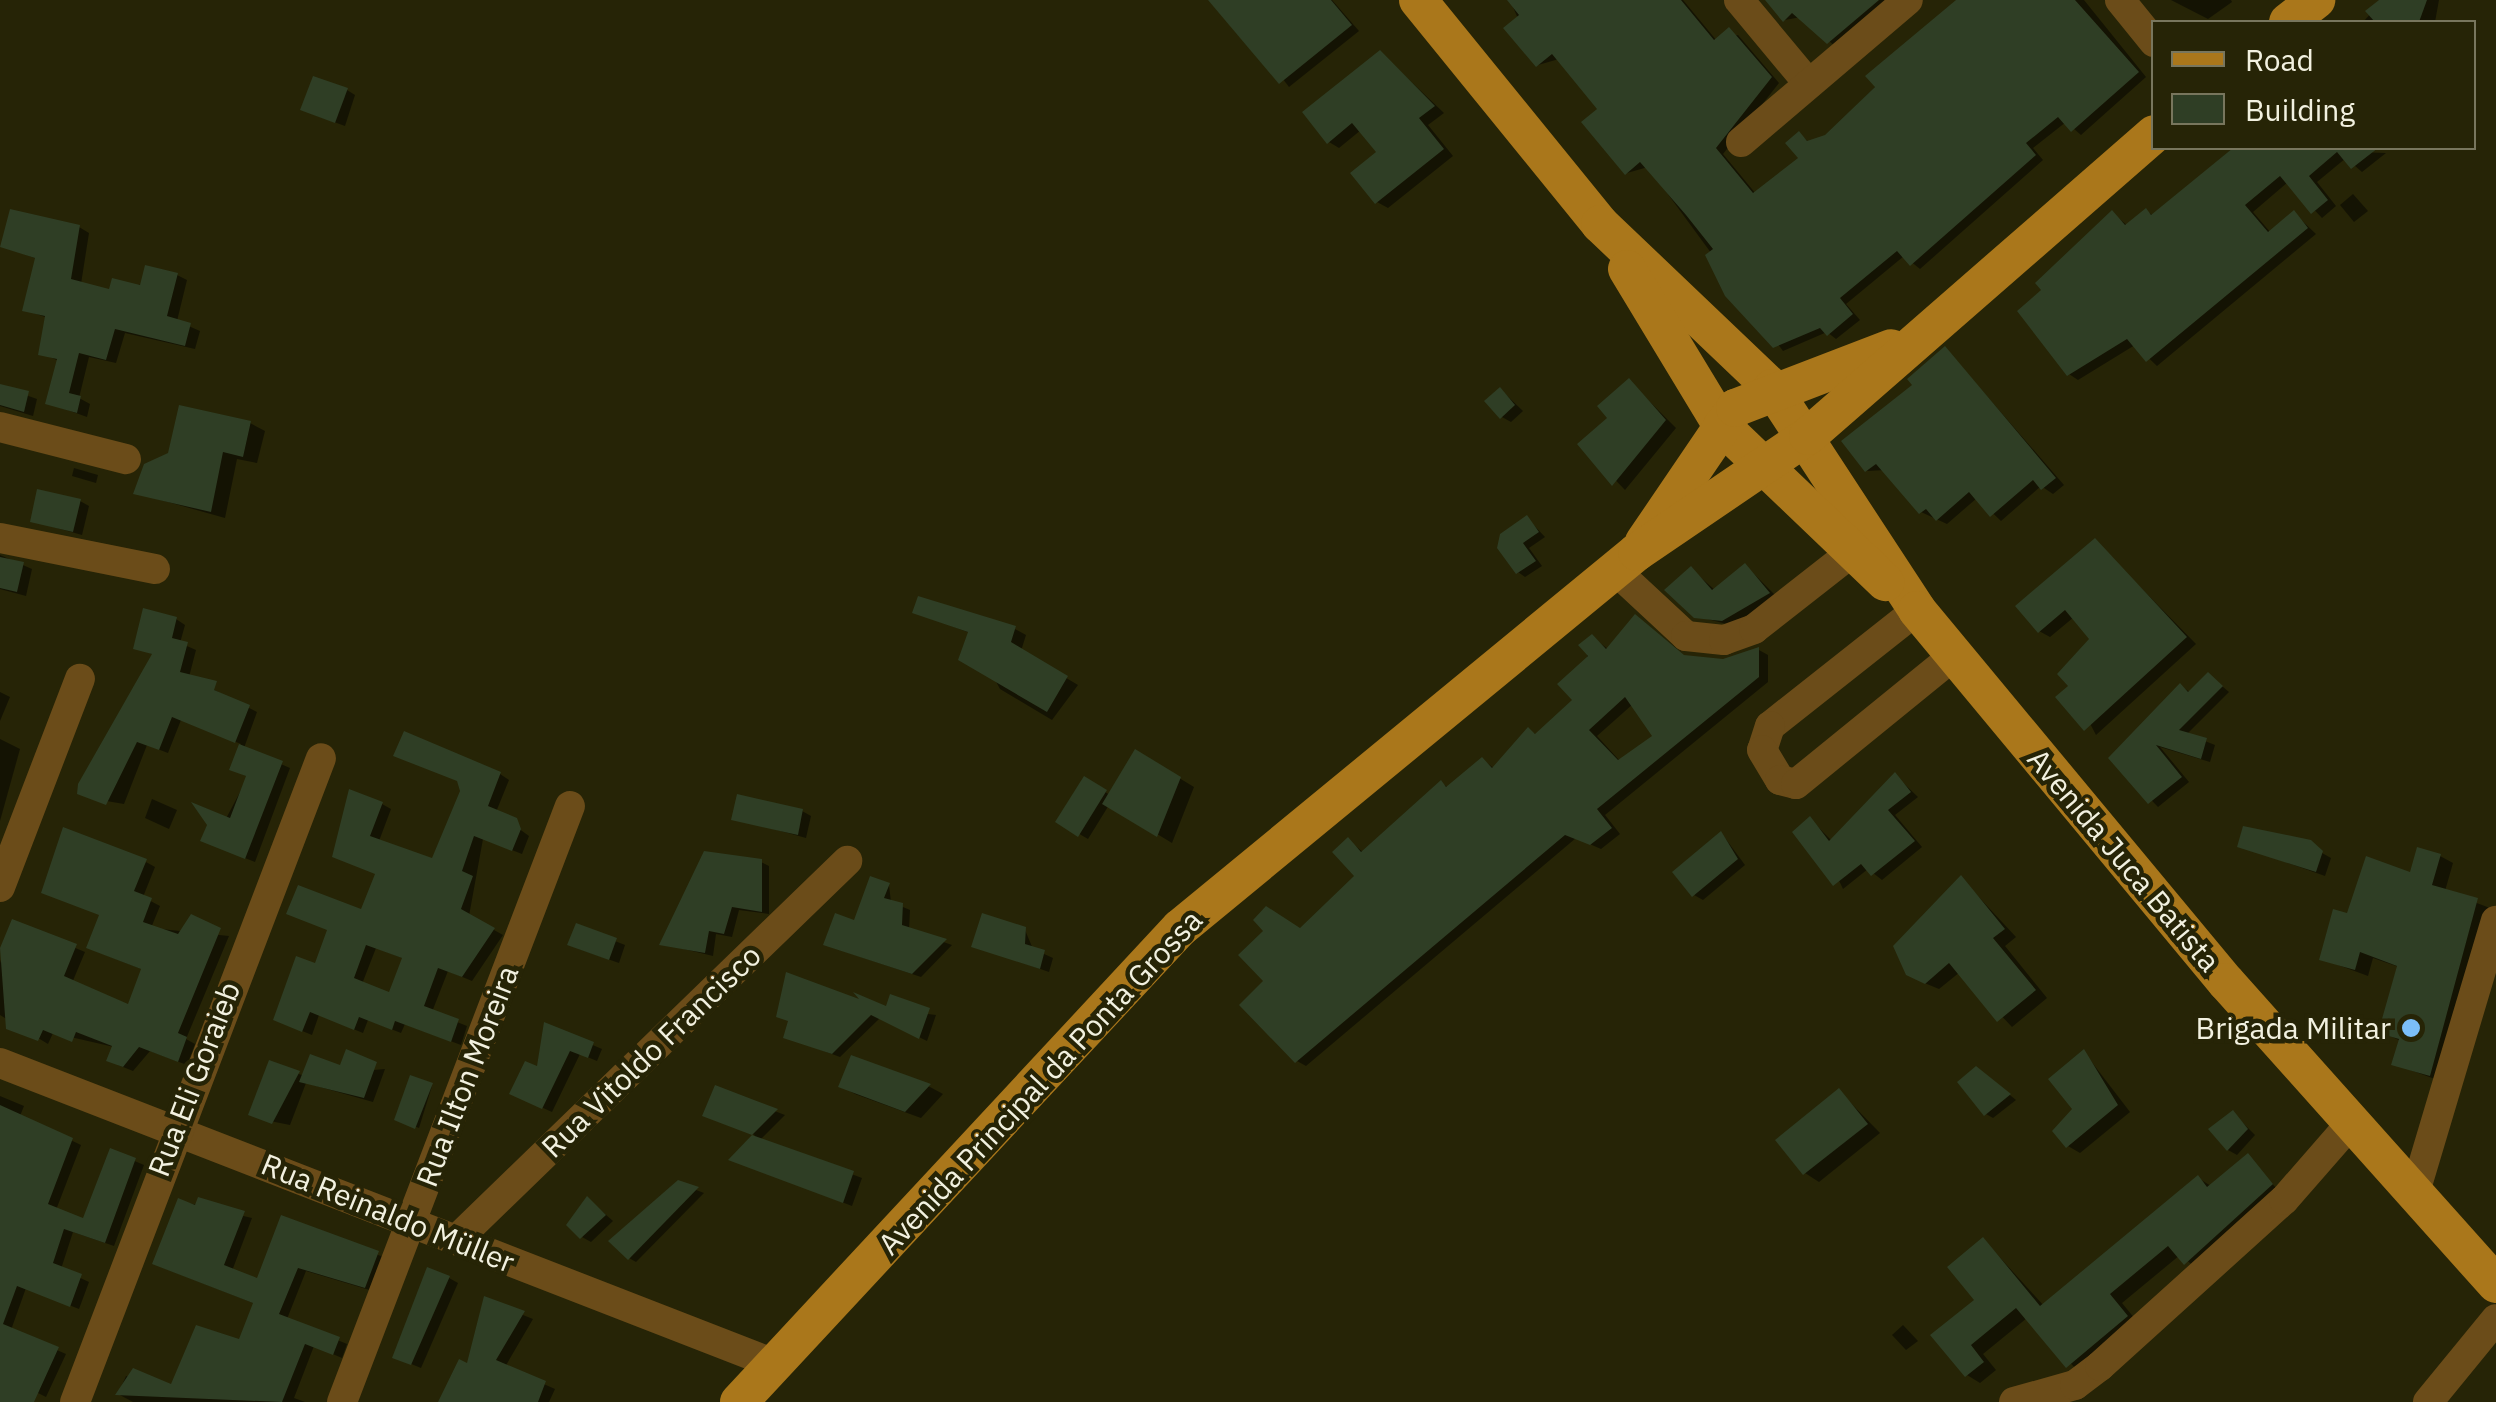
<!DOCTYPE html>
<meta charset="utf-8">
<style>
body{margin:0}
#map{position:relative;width:2496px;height:1402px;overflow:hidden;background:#262406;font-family:"IBM Plex Sans",sans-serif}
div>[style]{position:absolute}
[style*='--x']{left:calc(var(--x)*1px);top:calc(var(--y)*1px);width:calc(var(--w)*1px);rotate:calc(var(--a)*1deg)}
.shadow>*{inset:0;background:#0007}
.building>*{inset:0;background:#2f3e25}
.minor>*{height:30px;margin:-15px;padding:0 15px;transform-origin:15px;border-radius:15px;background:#6b4c19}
.major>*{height:38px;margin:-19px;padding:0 19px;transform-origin:19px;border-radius:19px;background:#aa771b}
.dots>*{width:28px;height:28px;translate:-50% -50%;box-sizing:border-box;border:5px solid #262406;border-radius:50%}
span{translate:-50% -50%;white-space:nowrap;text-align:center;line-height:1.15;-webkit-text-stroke:9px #262406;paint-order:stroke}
.street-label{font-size:30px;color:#f2f1e0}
.poi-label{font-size:30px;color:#f2f1e0}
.right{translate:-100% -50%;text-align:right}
.legend{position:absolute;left:2151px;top:20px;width:325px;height:130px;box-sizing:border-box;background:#262406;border:2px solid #78765d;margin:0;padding:12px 18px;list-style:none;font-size:30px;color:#f2f1e0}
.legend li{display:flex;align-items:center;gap:20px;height:50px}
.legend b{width:50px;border:2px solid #78765d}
</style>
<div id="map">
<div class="shadow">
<i style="clip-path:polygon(1223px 0,1332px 0,1359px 31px,1289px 87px)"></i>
<i style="clip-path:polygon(1510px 0,1683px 0,1717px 41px,1738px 35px,1779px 83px,1723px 154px,1756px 194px,1801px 158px,1799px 134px,1810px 143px,1826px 137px,1960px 0,2084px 0,2146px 77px,2081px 135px,2066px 122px,2033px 148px,2043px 160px,1920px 269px,1904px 256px,1846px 304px,1860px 320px,1836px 339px,1827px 332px,1783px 351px,1648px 167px,1627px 173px,1600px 109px,1559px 59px,1538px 65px)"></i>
<i style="clip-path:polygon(1774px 0,1896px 0,1836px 47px,1801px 17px,1785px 20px)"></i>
<i style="clip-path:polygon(2171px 0,2231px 0,2232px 2px,2208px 19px)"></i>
<i style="clip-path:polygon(2383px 0,2439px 0,2435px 22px,2363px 22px)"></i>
<i style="clip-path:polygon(1381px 53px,1444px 113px,1428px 125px,1453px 156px,1388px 208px,1377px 202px,1380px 153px,1361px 130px,1339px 148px,1329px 142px)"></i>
<i style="clip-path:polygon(347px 90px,355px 95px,345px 126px,312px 114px)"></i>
<i style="clip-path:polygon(2234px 148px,2386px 153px,2362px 172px,2346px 158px,2317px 182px,2336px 206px,2322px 218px,2288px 182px,2253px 212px,2271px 233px,2294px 213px,2316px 234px,2157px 366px,2135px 345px,2078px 380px,2069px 374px,2044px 291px,2112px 213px,2128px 226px,2146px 211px,2154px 216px)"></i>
<i style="clip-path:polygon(2353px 194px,2368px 211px,2354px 222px,2340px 205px)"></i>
<i style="clip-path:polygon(79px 227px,89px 233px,81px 284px,111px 292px,177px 275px,187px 280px,177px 321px,200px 331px,195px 349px,125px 333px,116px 363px,89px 357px,79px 398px,90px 404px,87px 417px,48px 403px,59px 361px,41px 353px,48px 318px,25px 310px,37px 259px,3px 246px)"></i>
<i style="clip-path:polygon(1946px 349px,2064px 485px,2053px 494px,2041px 486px,2001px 521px,1977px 498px,1947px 524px,1921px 512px,1885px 470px,1867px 471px)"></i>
<i style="clip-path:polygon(1629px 381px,1676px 428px,1625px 490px,1581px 444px,1610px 418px)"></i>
<i style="clip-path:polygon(3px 387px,37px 399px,33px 416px,0 406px)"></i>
<i style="clip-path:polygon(1501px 390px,1523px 411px,1511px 422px,1502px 417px)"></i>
<i style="clip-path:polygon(250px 423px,265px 431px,257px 463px,237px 459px,225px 518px,136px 493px)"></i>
<i style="clip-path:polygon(74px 468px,98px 475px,96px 483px,72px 476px)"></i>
<i style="clip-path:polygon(80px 501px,89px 506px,82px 535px,32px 521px)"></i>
<i style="clip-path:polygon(1527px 518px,1545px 537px,1529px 548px,1542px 566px,1525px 577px,1518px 572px)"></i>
<i style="clip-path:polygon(2095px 541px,2196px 644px,2096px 735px,2071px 687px,2092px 639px,2074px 617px,2050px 637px,2039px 631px)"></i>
<i style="clip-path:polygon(0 555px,32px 569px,26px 596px,0 589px)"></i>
<i style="clip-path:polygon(1746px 566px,1779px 599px,1734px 626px,1696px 616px,1691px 569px,1716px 591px)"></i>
<i style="clip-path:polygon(915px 612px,1015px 629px,1026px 635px,1021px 651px,1078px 685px,1052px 720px,1000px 689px,970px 633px)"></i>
<i style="clip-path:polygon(176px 619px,185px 625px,180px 643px,196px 650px,189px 677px,257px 712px,244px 748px,290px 768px,255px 862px,212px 845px,248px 777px,232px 769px,241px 744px,181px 720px,168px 753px,147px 745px,124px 804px,89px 798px,154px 655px,136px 647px)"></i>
<i style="clip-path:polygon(evenodd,1592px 637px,1608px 649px,1723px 661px,1759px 650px,1768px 655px,1768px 682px,1605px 815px,1620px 834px,1601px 849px,1576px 838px,1306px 1066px,1297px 1061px,1267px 981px,1358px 877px,1348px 840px,1364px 853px,1441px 783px,1449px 788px,1483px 760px,1495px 769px,1528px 730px,1537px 735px,1576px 700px,1592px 637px,1633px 704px,1656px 736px,1620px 761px,1597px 736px,1633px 704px)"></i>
<i style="clip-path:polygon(2209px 675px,2229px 692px,2187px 734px,2215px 745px,2210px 762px,2160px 747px,2189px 782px,2158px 807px,2111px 758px,2181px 686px,2191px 693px)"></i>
<i style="clip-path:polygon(0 692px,10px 697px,0 721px)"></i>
<i style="clip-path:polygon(0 739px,20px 749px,0 821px)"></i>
<i style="clip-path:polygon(1136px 752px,1194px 787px,1172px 843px,1109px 805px,1088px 839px,1059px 822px,1085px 780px,1110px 795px)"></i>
<i style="clip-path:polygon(evenodd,500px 774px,509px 780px,496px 812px,529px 836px,522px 854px,483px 839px,469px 916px,503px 935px,472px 981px,448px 971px,432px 1012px,467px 1026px,461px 1045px,405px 1024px,401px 1033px,368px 1020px,363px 1033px,319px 1015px,312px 1035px,285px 1024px,316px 966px,363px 912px,378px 874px,344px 861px,382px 804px,391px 809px,379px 841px,434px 861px,500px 774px,376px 948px,405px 959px,391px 995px,362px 984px,376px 948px)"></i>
<i style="clip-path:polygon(1895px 775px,1918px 797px,1895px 815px,1922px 847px,1882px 880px,1868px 869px,1843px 889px,1810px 819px,1832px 841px)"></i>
<i style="clip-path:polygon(152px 799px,177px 810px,169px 829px,145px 818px)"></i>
<i style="clip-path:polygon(802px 811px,811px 816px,806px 838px,734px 818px)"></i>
<i style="clip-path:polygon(1722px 834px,1745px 865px,1703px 900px,1694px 895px)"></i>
<i style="clip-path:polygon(2240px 846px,2322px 853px,2331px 858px,2325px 876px)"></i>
<i style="clip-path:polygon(2440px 856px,2453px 863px,2445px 891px,2490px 908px,2443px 1082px,2394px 1064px,2401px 1041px,2381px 1032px,2399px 967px,2373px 958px,2368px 976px,2322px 959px,2348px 916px)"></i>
<i style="clip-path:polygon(146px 862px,155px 867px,143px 897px,160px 906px,151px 928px,229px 936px,186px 1039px,195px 1044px,187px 1065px,150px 1051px,133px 1071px,118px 1065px,114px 1047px,53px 1033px,48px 1044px,0 1015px,0 963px,13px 922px,85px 952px,72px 983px,129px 1008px,144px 970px,98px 952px)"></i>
<i style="clip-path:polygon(761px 862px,769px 866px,769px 914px,739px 910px,732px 937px,716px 934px,713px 956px,663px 944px)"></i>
<i style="clip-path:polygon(1961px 878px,2016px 937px,2005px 946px,2047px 998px,2012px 1027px,1960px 972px,1939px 989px,1922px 982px)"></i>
<i style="clip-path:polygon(889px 885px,891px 902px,910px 910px,909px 930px,952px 945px,921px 977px,834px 948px)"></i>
<i style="clip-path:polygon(577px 926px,625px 945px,619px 963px,579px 949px)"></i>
<i style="clip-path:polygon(1025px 930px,1033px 949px,1053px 958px,1049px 972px,974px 946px)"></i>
<i style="clip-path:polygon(888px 1009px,936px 1015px,927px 1041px,880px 1018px,840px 1057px,786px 1037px)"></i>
<i style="clip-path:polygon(546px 1025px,602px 1049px,597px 1061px,580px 1054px,552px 1112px,521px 1098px,539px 1070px)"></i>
<i style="clip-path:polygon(2084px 1052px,2130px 1112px,2080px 1153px,2068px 1146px)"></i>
<i style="clip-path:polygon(852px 1058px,930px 1087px,943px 1094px,921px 1118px,855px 1094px,841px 1086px)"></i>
<i style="clip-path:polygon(271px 1063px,304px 1076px,385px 1069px,373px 1102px,306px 1083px,290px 1125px,260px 1119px)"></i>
<i style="clip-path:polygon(1984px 1074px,2016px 1100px,1993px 1118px,1986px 1114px)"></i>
<i style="clip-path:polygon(432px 1086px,419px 1128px,397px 1119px)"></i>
<i style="clip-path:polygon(716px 1089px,785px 1115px,760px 1140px,862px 1178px,852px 1206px,732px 1160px,755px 1135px,714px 1120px)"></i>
<i style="clip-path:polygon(1839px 1091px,1880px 1133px,1819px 1182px,1805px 1173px)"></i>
<i style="clip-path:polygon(0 1096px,24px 1106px,20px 1116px,81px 1145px,56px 1210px,84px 1221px,111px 1151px,144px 1165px,114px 1246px,73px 1232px,61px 1269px,89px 1282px,79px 1309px,26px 1288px,11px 1330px,66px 1354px,46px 1397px,36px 1392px,32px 1402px,0 1402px)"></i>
<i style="clip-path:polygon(2233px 1113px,2255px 1135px,2237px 1155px,2228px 1150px)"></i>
<i style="clip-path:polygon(2248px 1156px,2283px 1196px,2200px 1271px,2180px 1255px,2122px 1303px,2140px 1325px,2081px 1374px,2027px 1318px,1983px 1354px,1996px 1370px,1980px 1383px,1967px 1375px,1984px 1240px,2044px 1306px,2198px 1178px,2211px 1186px)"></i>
<i style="clip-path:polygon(678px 1183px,704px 1193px,636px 1262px,629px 1258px)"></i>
<i style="clip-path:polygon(588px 1199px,613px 1221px,591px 1242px,582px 1237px)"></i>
<i style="clip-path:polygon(180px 1201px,252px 1218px,232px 1271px,258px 1281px,283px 1218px,386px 1258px,373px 1291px,306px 1271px,287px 1319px,347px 1344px,342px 1358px,314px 1346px,294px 1398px,305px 1402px,133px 1402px,118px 1394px,126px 1376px,173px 1386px,241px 1342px,256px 1304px,164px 1268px)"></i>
<i style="clip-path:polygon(449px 1278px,458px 1283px,421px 1368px,404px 1361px)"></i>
<i style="clip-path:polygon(485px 1300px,533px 1319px,505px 1367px,555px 1389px,549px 1402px,442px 1402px,469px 1366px)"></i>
<i style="clip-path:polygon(1903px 1325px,1918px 1341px,1906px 1350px,1892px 1335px)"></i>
</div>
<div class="building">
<i style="clip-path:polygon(1208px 0,1331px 0,1352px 25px,1279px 84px)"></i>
<i style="clip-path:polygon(1507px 0,1681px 0,1714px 40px,1729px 27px,1772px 77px,1716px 148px,1753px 193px,1798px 158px,1785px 143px,1799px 131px,1807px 141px,1825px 135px,1875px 87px,1865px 76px,1956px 0,2075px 0,2139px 72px,2071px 132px,2058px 117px,2026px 143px,2036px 155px,1910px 266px,1897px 251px,1840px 298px,1853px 314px,1827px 336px,1820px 328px,1773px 348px,1725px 296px,1705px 255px,1713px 249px,1686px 215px,1640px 162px,1625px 175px,1581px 122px,1597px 109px,1552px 54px,1536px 67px,1503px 28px,1519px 15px)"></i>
<i style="clip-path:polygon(1765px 0,1879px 0,1827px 44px,1792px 13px,1783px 22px)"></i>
<i style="clip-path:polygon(2379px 0,2427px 0,2419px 22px,2375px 22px,2365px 11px)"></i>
<i style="clip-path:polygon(1380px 50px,1435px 106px,1419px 118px,1444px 149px,1375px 204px,1350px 173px,1376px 152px,1352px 123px,1327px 144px,1302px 112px)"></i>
<i style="clip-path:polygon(313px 76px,348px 88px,335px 123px,300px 110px)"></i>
<i style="clip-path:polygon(2233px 148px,2378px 148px,2351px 169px,2337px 152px,2309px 176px,2328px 200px,2311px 214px,2280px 176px,2245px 205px,2268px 232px,2294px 210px,2308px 228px,2146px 362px,2127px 339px,2067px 376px,2017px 311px,2041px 290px,2035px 283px,2112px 210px,2125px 225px,2146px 208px,2151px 215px)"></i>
<i style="clip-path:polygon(10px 209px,80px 225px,71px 279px,109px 289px,112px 278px,140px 285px,145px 265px,178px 273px,167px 316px,191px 323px,185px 346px,115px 329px,106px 360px,79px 353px,69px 393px,81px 396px,77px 413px,45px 404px,57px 359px,38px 355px,45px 316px,22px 311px,35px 258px,0 247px)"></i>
<i style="clip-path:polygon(1945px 346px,2056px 478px,2041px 490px,2033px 480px,1990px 517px,1969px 492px,1936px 521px,1926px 509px,1919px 514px,1876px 464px,1865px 472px,1841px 441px,1912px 385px,1907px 379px)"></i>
<i style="clip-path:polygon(1629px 378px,1666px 420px,1612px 486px,1577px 444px,1607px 418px,1597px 406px)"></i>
<i style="clip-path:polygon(0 384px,29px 391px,24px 412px,0 405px)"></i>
<i style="clip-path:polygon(1500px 387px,1515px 405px,1500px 419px,1484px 401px)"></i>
<i style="clip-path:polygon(179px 405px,251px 421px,243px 457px,223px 452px,211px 512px,133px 494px,144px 464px,168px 453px)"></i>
<i style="clip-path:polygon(37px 489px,81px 499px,73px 532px,30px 522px)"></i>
<i style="clip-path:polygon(1527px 515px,1539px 532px,1523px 543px,1536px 561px,1516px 574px,1497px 548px,1500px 534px)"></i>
<i style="clip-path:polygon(2095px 538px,2187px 637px,2084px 731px,2055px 697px,2068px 686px,2057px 674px,2089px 639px,2065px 610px,2038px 633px,2015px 606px)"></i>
<i style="clip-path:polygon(0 557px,24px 562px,17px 592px,0 588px)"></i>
<i style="clip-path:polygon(1745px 563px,1770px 593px,1722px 621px,1694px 618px,1664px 590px,1691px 566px,1712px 590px)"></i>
<i style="clip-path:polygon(918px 596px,1016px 626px,1011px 642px,1068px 676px,1047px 712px,958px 660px,968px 632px,912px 613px)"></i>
<i style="clip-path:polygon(143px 608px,177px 617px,172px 638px,188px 642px,180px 672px,217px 681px,214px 690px,250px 705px,235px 743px,172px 717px,159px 750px,137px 742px,106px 805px,77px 794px,78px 784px,152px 654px,133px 649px)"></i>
<i style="clip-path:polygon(evenodd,1635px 614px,1684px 655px,1723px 659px,1759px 647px,1759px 677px,1597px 809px,1612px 828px,1590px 845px,1565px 835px,1295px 1063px,1239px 1005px,1263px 981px,1238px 955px,1263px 931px,1253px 920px,1266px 906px,1300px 928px,1354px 876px,1332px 852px,1348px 837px,1361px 852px,1441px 780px,1446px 787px,1482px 757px,1492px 768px,1528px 727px,1535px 734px,1572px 700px,1557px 684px,1588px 656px,1578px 645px,1592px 634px,1606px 649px,1635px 614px,1625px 697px,1652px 736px,1618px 760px,1589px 730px,1625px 697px)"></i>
<i style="clip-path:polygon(2208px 672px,2223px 686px,2179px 730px,2207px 738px,2201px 759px,2156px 745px,2182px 777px,2148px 804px,2108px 758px,2180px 683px,2188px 692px)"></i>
<i style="clip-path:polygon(evenodd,404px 731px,501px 772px,488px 806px,517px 818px,521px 829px,512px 851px,474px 836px,462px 871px,473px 876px,461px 909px,495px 928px,462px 977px,438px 968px,424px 1006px,459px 1019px,451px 1042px,395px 1021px,392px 1030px,359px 1017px,354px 1030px,310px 1012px,302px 1032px,273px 1020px,296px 956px,315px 963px,327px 930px,286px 914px,298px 885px,361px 909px,375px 874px,332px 857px,349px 789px,383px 802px,370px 836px,432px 858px,460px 791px,457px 781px,393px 756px,404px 731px,366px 945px,402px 958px,389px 992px,354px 978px,366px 945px)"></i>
<i style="clip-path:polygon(239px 744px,283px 761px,245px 859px,200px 841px,207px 825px,191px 802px,230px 818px,246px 776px,229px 770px)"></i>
<i style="clip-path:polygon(1135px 749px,1181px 777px,1157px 837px,1102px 804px)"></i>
<i style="clip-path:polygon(1895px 772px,1911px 792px,1888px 810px,1915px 841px,1871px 876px,1861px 864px,1833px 886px,1792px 832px,1810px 816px,1829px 841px)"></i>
<i style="clip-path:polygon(1084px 776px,1107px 790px,1078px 837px,1055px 822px)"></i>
<i style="clip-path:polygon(737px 794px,803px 809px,798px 835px,731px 820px)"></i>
<i style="clip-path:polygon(2243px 826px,2311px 840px,2323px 851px,2316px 872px,2237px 847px)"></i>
<i style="clip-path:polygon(63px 827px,147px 859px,134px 891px,152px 898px,143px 922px,178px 934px,191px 914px,221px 928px,178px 1033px,187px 1037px,178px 1062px,139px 1047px,123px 1067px,106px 1061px,112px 1046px,76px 1032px,72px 1042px,43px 1030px,38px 1041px,6px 1029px,0 948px,12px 919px,77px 944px,64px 976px,128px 1004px,141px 969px,86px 948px,99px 915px,41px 893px)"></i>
<i style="clip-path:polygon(1721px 831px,1738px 859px,1692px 897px,1672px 872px)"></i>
<i style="clip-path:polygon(2417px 847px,2441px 854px,2432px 885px,2478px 898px,2430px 1076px,2391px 1065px,2399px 1039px,2378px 1033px,2397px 966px,2360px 952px,2355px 970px,2319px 960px,2333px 909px,2347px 913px,2366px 856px,2410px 872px)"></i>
<i style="clip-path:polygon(704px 851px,762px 859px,762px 912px,732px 907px,724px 934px,709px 931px,705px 953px,659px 945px)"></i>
<i style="clip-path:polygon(1961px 875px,2005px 929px,1993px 938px,2036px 990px,1997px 1022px,1949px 963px,1925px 984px,1906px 975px,1893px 946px)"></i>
<i style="clip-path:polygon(870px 876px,890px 883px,884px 898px,903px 903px,902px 925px,947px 939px,912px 974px,823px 945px,835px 913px,854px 920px)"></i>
<i style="clip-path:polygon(982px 913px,1026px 927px,1025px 944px,1045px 950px,1040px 969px,971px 947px)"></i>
<i style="clip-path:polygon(576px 923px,617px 938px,609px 960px,567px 945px)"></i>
<i style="clip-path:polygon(786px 972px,859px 999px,853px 992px,886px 1006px,890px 994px,930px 1008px,919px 1039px,871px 1015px,832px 1054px,783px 1038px,788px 1021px,776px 1017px)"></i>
<i style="clip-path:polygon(544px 1022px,594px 1042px,588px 1058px,570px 1051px,542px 1109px,509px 1094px,525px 1061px,537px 1066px)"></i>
<i style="clip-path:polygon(346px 1049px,377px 1062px,364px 1098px,299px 1082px,310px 1054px,340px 1065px)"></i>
<i style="clip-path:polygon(2084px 1049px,2118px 1105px,2066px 1148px,2052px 1131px,2072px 1109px,2048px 1079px)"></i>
<i style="clip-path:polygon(851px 1055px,931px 1084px,905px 1112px,838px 1087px)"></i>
<i style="clip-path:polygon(269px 1060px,300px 1071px,272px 1124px,248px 1115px)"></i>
<i style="clip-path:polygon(1976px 1066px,2011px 1094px,1984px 1116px,1957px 1082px)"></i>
<i style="clip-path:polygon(410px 1075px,433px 1083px,415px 1129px,394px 1120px)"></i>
<i style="clip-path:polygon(715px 1085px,754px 1100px,778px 1109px,752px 1135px,702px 1116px)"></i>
<i style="clip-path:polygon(1839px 1088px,1868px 1124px,1803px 1175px,1775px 1140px)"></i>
<i style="clip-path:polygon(0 1105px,73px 1138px,48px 1204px,83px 1218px,110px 1148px,136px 1158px,105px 1243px,64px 1229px,53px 1263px,82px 1274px,70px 1307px,17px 1286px,3px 1324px,59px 1347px,34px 1402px,0 1402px)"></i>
<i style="clip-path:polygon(2233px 1110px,2248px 1129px,2227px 1151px,2208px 1129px)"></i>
<i style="clip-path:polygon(752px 1135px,854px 1171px,843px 1203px,728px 1160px)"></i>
<i style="clip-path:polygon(2248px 1153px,2273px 1184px,2184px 1265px,2168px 1246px,2110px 1294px,2128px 1316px,2066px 1368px,2016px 1308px,1971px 1345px,1984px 1362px,1965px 1377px,1930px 1335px,1974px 1300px,1947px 1267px,1983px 1237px,2040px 1306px,2198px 1175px,2207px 1187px)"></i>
<i style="clip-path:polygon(678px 1180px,699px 1187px,628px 1260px,608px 1241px)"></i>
<i style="clip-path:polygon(587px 1196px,606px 1215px,580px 1239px,566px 1225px)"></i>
<i style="clip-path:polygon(198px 1197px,245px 1211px,224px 1265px,257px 1278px,281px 1215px,379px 1251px,365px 1288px,298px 1268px,279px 1314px,340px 1337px,333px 1355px,305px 1344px,282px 1402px,115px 1395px,133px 1368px,171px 1384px,196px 1325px,239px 1339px,253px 1303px,152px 1264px,178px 1198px,195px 1205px)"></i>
<i style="clip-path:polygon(427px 1267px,450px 1276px,411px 1365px,392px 1358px)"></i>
<i style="clip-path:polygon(484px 1296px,525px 1311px,496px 1360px,546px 1381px,538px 1402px,438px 1402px,459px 1359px,467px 1363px)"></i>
</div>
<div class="minor">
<i style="--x:1739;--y:0;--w:109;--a:50.2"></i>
<i style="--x:2120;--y:0;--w:54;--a:51"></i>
<i style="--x:1741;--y:142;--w:219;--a:-40.4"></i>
<i style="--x:0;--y:427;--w:130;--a:14.3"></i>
<i style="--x:0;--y:538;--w:158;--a:11.3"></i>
<i style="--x:1615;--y:570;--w:97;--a:42.9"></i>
<i style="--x:1686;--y:636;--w:38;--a:6"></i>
<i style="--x:1724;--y:640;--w:32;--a:-20"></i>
<i style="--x:1754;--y:629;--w:123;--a:-38.1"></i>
<i style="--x:1917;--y:610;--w:187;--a:141.7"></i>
<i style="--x:1770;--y:726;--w:25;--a:108"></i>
<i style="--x:1762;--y:750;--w:35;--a:59"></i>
<i style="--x:1780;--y:780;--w:16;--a:14"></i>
<i style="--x:1796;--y:784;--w:205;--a:-39.1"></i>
<i style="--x:0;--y:887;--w:223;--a:-69"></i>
<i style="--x:0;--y:1063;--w:831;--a:21.23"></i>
<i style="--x:2415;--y:1192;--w:283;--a:-73.4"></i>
<i style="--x:456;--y:1240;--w:545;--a:-44.11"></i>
<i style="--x:75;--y:1402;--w:689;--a:-69.09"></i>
<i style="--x:342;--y:1402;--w:638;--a:-69.07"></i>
<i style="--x:2014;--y:1402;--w:63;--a:-15.6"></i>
<i style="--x:2075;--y:1385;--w:31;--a:-37"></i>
<i style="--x:2100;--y:1366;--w:248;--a:-42.1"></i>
<i style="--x:2284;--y:1200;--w:103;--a:-48.9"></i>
<i style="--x:2428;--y:1402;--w:107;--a:-50.7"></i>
</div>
<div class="major">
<i style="--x:1418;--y:0;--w:289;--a:50.9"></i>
<i style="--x:1600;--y:224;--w:238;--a:43.6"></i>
<i style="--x:1772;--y:388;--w:265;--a:56.8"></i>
<i style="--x:1917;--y:610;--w:484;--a:50.3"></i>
<i style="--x:2226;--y:982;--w:405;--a:48.2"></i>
<i style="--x:2288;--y:22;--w:36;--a:-38"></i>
<i style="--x:1627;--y:269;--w:184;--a:58.8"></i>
<i style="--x:1722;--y:426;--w:226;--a:43.7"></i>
<i style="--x:1644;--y:542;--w:162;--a:-55.8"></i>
<i style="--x:1735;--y:408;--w:167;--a:-21"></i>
<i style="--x:739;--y:1402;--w:647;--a:-47.07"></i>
<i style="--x:1180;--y:928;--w:592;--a:-39.45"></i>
<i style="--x:1637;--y:552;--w:207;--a:-34.2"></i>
<i style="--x:1808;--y:436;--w:459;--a:-41.1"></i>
</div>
<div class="dots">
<i style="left:2411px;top:1028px;background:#7bbef8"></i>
</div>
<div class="street-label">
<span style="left:2124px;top:860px;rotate:50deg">Avenida Juca Batista</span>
<span style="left:651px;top:1051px;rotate:-44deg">Rua Vitoldo Francisco</span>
<span style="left:467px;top:1076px;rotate:-69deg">Rua Ilton Moreira</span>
<span style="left:194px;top:1079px;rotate:-69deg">Rua Eli Goraieb</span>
<span style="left:1040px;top:1082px;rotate:-47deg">Avenida Principal da Ponta Grossa</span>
<span style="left:388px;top:1213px;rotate:22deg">Rua Reinaldo Müller</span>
</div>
<div class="poi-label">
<span class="right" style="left:2391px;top:1028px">Brigada Militar</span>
</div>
<ul class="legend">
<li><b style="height:12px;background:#aa771b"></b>Road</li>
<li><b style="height:28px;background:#2f3e25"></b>Building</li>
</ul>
</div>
